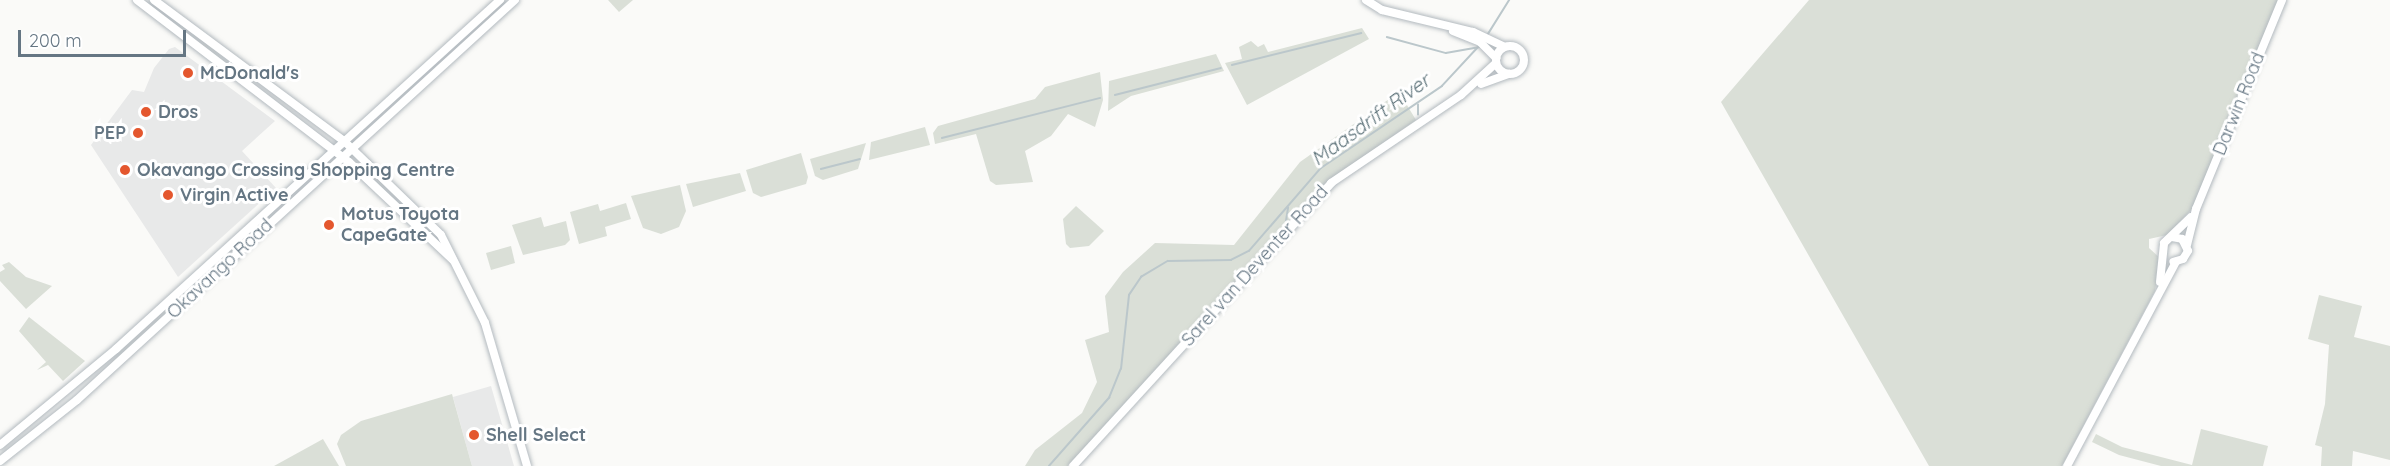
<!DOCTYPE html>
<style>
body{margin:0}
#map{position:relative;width:2390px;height:466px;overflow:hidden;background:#fafaf8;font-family:Quicksand,sans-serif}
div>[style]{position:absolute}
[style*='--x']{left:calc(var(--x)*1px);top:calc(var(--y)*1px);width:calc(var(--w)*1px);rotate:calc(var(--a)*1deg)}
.built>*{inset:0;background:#e8e9e9}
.green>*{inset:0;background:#dadfd7}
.stream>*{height:1.5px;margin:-0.75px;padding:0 0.75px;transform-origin:0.75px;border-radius:0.75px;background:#bbc7cb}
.roads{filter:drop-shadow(0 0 2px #b3babf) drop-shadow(0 0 2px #b3babf)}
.secondary>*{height:8px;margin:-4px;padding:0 4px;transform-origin:4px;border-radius:4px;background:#fff}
.secondary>.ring{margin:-4px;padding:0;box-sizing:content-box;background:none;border:8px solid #fff;border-radius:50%}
.dots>*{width:16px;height:16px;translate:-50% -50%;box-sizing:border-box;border:3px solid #fff;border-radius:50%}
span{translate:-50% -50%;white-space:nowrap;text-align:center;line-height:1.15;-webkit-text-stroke:6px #fff;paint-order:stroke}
.poi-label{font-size:18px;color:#657683;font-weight:700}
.left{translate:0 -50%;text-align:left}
.right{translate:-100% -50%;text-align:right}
.street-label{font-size:18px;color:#657683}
.water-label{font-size:20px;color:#60757c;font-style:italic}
.scale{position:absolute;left:18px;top:30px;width:168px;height:27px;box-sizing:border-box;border:3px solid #657683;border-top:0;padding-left:8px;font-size:18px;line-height:21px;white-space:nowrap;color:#657683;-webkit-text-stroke:4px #fff;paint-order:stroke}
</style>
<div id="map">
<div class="built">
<i style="clip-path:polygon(175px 47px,275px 121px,242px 151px,276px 188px,178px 277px,91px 145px,132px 90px,144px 92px,154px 68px,169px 49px)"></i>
<i style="clip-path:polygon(491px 386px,514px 466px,472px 466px,453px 397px)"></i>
</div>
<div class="green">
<i style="clip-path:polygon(608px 0,633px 0,619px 12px)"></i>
<i style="clip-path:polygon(1809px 0,2279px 0,2194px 207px,2167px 235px,2149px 239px,2149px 248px,2160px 258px,2155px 291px,2062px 466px,1929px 466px,1721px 102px)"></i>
<i style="clip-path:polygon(1362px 28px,1369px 39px,1247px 105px,1225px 63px,1242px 59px,1239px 47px,1251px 41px,1258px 47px,1264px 44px,1268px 52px)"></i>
<i style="clip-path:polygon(1216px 54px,1224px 71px,1131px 96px,1108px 111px,1109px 81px)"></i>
<i style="clip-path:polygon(1100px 72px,1103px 100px,1095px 127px,1068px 114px,1051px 136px,1025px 151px,1033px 182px,996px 185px,990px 181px,976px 134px,935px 144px,933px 133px,938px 126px,1035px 99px,1045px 87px)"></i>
<i style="clip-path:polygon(1399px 92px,1416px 120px,1331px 179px,1068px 466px,1025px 466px,1035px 450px,1082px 413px,1097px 382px,1085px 340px,1109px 332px,1105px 296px,1123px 272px,1155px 243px,1234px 245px,1300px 162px)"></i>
<i style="clip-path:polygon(925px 127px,930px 145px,869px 160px,871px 142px)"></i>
<i style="clip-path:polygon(866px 143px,858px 169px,823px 180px,815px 176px,810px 159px)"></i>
<i style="clip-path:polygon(801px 153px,808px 177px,806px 184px,761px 197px,753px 193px,746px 170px)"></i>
<i style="clip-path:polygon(740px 173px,746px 191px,693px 207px,686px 184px)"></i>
<i style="clip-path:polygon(680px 185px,686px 211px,679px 227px,661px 234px,643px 228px,631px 196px)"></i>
<i style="clip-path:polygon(626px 203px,631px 219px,605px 227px,607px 236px,579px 244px,570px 212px,598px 204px,600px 211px)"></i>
<i style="clip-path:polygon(1076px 206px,1104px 231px,1089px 246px,1070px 248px,1066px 244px,1063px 219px)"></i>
<i style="clip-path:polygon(541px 217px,544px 227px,566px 221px,570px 240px,565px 245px,523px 255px,512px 225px)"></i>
<i style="clip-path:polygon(511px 246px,515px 263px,491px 270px,486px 253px)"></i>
<i style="clip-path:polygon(9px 262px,26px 277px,52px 286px,26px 309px,0 281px,0 272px,5px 269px,2px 265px)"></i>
<i style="clip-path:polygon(2319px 295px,2362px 306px,2354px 337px,2390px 346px,2390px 460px,2353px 451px,2352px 466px,2321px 466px,2322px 447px,2315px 445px,2325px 404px,2329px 345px,2308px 339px)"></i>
<i style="clip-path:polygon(29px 317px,85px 361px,63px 381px,48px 365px,37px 370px,46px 362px,19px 331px)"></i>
<i style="clip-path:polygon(452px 394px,472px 466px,346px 466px,337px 444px,341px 435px,361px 421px)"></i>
<i style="clip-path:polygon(2201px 429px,2268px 446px,2263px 466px,2161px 466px,2119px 455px,2092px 442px,2096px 434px,2122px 447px,2192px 465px)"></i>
<i style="clip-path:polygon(323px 439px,339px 466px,274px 466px)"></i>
</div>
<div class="stream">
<i style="--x:1488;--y:34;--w:40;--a:-58"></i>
<i style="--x:1387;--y:37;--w:61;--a:15.2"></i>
<i style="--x:1446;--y:53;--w:34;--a:-10"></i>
<i style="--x:1232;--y:65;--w:133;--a:-13.9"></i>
<i style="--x:1115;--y:95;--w:109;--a:-14.3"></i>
<i style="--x:1418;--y:115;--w:10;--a:-90"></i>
<i style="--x:942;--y:138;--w:163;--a:-14.2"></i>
<i style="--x:821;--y:169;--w:40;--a:-14.4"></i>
<i style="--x:1286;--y:221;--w:13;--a:-81"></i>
<i style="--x:1049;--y:466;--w:91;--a:-48.6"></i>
<i style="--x:1109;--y:398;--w:31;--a:-68"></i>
<i style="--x:1121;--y:369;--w:74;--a:-83.8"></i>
<i style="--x:1129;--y:295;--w:22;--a:-56"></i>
<i style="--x:1141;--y:277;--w:31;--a:-31"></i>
<i style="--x:1168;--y:261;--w:63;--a:-0.9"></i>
<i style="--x:1231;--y:260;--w:20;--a:-27"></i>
<i style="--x:1249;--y:251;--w:110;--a:-49.1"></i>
<i style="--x:1321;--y:168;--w:146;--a:-34.1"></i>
<i style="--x:1442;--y:86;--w:56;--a:-47.2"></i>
</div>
<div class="roads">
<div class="secondary">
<i style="--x:137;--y:0;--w:267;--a:37.4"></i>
<i style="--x:349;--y:162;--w:143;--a:43.3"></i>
<i style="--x:154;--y:0;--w:237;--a:36.6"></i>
<i style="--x:344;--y:141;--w:135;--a:44.1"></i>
<i style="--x:441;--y:235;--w:98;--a:63.4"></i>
<i style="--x:485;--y:323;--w:149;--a:73.6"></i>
<i style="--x:1366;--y:0;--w:19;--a:32"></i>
<i style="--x:1382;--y:10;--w:94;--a:13.6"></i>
<i style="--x:1473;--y:32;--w:35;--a:25"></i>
<i style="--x:1453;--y:31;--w:29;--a:22"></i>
<i style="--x:1480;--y:42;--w:23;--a:45"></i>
<i class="ring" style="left:1496px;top:46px;width:20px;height:20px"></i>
<i style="--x:1481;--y:84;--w:30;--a:-20"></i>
<i style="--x:2172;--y:237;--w:10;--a:11"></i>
<i style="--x:2182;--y:239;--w:13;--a:63"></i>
<i style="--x:2188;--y:251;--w:9;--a:122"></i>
<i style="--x:2183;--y:259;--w:10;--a:163"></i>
<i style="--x:2187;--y:245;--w:37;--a:-76"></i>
<i style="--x:2196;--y:209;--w:226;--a:-67.6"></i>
<i style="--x:2160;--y:282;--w:39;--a:-84"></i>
<i style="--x:2164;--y:243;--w:37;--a:-44"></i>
<i style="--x:0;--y:445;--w:151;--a:-39.6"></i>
<i style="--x:116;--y:349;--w:519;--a:-42.27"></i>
<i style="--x:0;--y:461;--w:98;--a:-38.4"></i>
<i style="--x:77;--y:400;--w:593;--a:-42.4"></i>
<i style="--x:1073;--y:466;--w:383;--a:-47.6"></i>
<i style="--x:1331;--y:183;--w:157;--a:-34.1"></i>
<i style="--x:1461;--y:95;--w:47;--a:-42.4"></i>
<i style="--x:2067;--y:466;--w:231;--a:-61.9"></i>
</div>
</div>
<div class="dots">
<i style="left:188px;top:73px;background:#e4572e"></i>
<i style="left:146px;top:112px;background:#e4572e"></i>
<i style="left:138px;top:133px;background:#e4572e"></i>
<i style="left:125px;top:170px;background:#e4572e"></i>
<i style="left:168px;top:195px;background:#e4572e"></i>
<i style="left:329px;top:225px;background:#e4572e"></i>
<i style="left:474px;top:435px;background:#e4572e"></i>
</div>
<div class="poi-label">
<span class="left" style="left:200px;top:73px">McDonald's</span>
<span class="left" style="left:158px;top:112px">Dros</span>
<span class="right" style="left:126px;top:133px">PEP</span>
<span class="left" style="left:137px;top:170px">Okavango Crossing Shopping Centre</span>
<span class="left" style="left:180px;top:195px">Virgin Active</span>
<span class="left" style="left:341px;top:225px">Motus Toyota<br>CapeGate</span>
<span class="left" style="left:486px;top:435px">Shell Select</span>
</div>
<div class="street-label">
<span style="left:2239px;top:104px;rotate:-68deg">Darwin Road</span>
<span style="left:1255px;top:266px;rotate:-48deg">Sarel van Deventer Road</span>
<span style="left:220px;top:269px;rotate:-43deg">Okavango Road</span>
</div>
<div class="water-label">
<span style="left:1370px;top:119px;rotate:-36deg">Maasdrift River</span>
</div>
<div class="scale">200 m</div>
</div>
